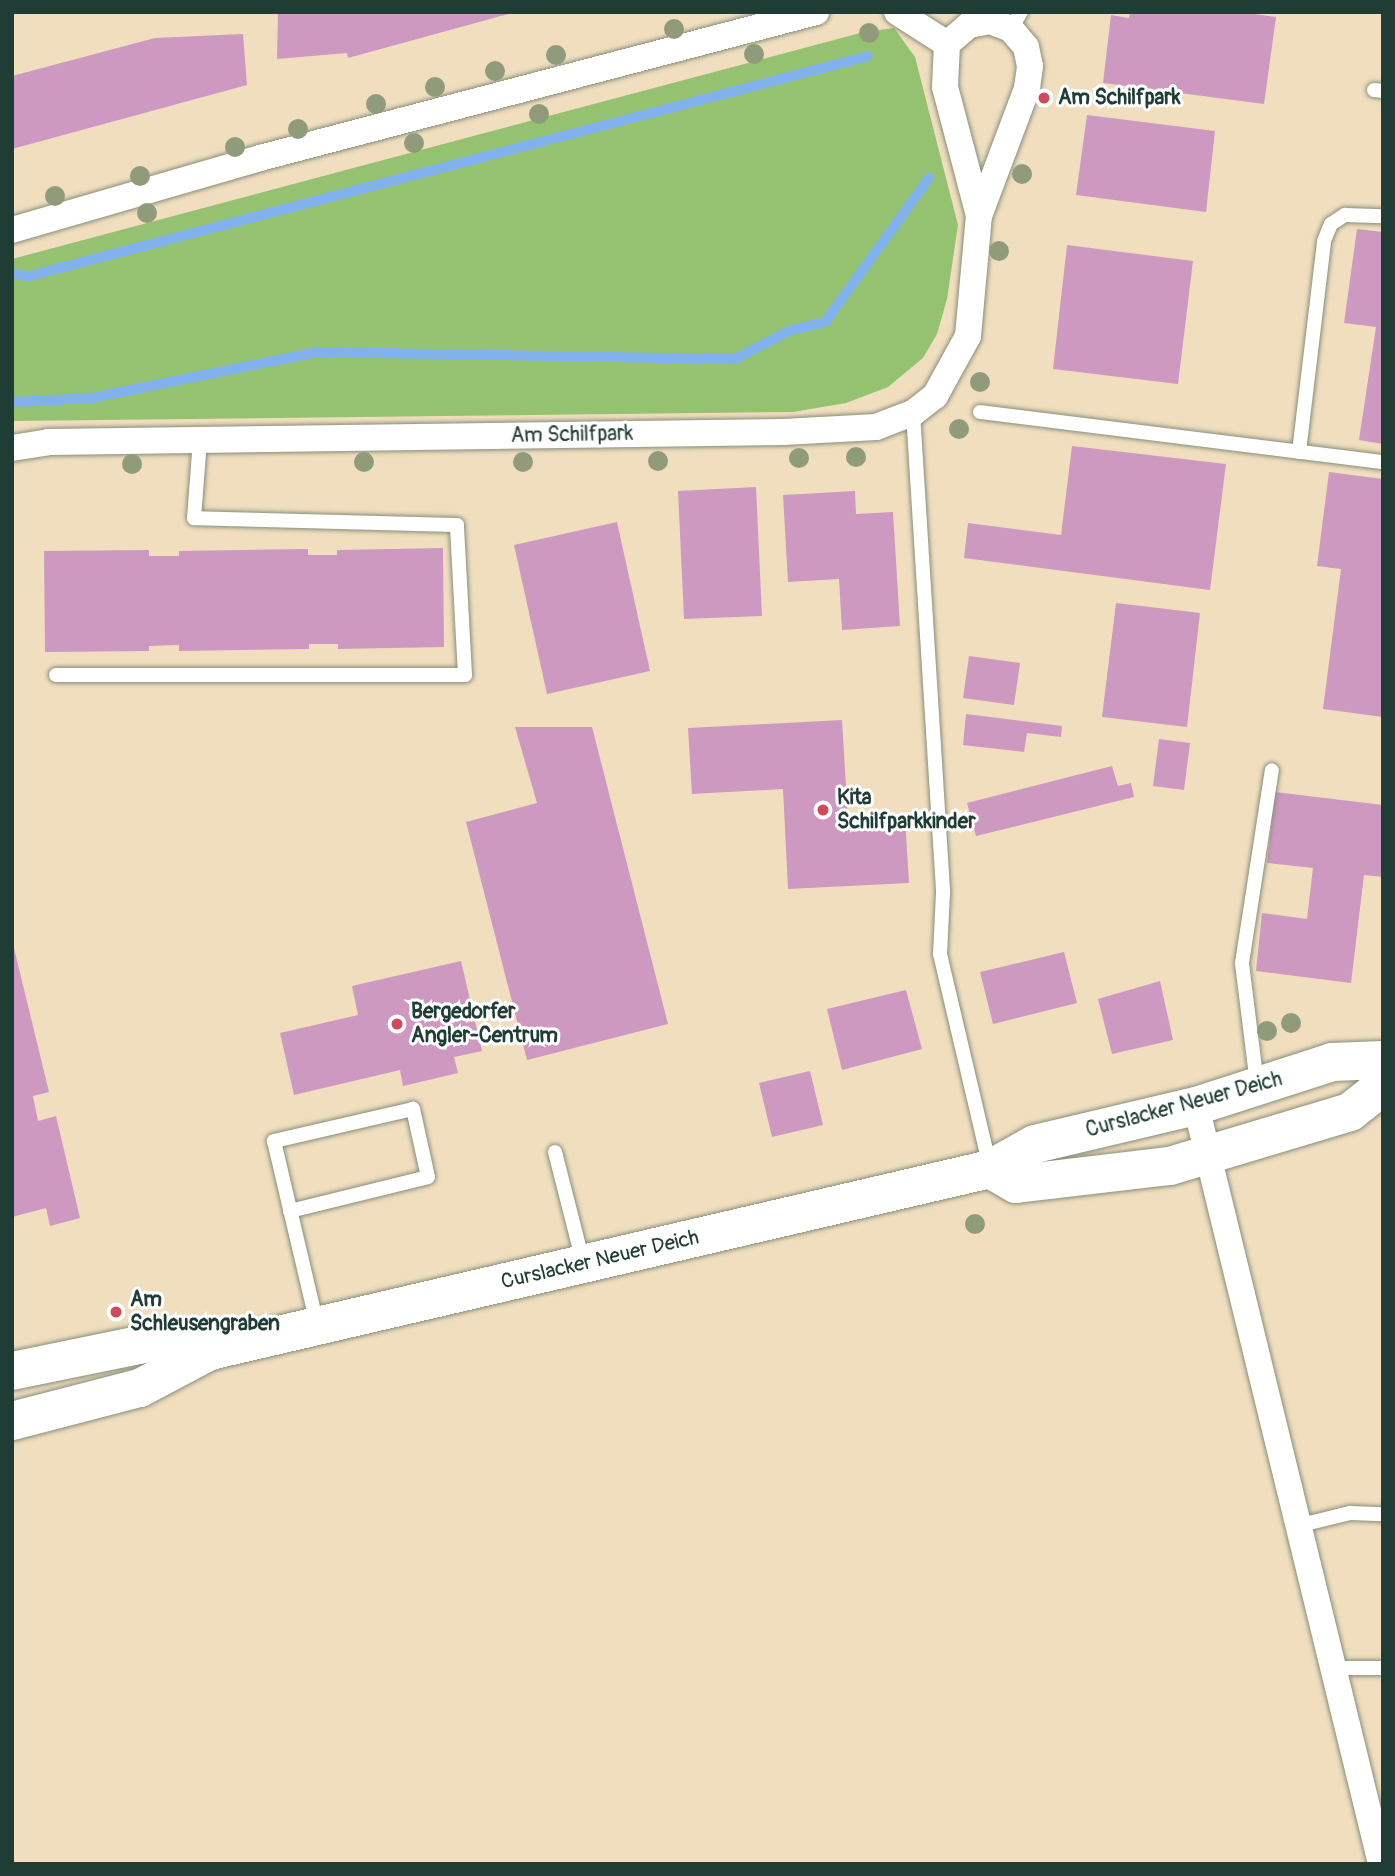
<!DOCTYPE html>
<style>
body{margin:0}
#map{position:relative;width:1395px;height:1876px;overflow:hidden;background:#f0debf;font-family:Pangolin,sans-serif}
div>[style]{position:absolute}
[style*='--x']{left:calc(var(--x)*1px);top:calc(var(--y)*1px);width:calc(var(--w)*1px);rotate:calc(var(--a)*1deg)}
.green>*{inset:0;background:#94c270}
.stream>*{height:10px;margin:-5px;padding:0 5px;transform-origin:5px;border-radius:5px;background:#82b2ed}
.building>*{inset:0;background:#cd99c1}
.roads{filter:drop-shadow(0 0 2px #888e7a) drop-shadow(0 0 2px #888e7a)}
.service>*{height:14px;margin:-7px;padding:0 7px;transform-origin:7px;border-radius:7px;background:#fff}
.minor>*{height:26px;margin:-13px;padding:0 13px;transform-origin:13px;border-radius:13px;background:#fff}
.secondary>*{height:38px;margin:-19px;padding:0 19px;transform-origin:19px;border-radius:19px;background:#fff}
.trees>*{width:20px;height:20px;margin:-10px;border-radius:50%;background:#909b7c}
.dots>*{width:19px;height:19px;translate:-50% -50%;box-sizing:border-box;border:4px solid #fff;border-radius:50%}
span{translate:-50% -50%;white-space:nowrap;text-align:center;line-height:1.15;-webkit-text-stroke:6px #fff;paint-order:stroke}
.poi-label{font-size:21px;color:#1f3d34;font-weight:700}
.left{translate:0 -50%;text-align:left}
.street-label{font-size:21px;color:#1f3d34}
.frame{position:absolute;inset:0;border:14px solid #1f3d34;pointer-events:none}
</style>
<div id="map">
<div class="green">
<i style="clip-path:polygon(894px 28px,915px 57px,958px 225px,947px 299px,937px 334px,923px 358px,888px 387px,846px 403px,793px 412px,12px 421px,12px 259px,864px 32px)"></i>
</div>
<div class="stream">
<i style="--x:12;--y:274;--w:17;--a:7"></i>
<i style="--x:29;--y:276;--w:867;--a:-14.69"></i>
<i style="--x:12;--y:402;--w:79;--a:-2.9"></i>
<i style="--x:91;--y:398;--w:232;--a:-11.5"></i>
<i style="--x:318;--y:352;--w:417;--a:1"></i>
<i style="--x:735;--y:359;--w:60;--a:-27.8"></i>
<i style="--x:788;--y:331;--w:38;--a:-14"></i>
<i style="--x:825;--y:322;--w:178;--a:-54.2"></i>
</div>
<div class="building">
<i style="clip-path:polygon(278px 12px,512px 12px,512px 13px,348px 58px,347px 53px,277px 59px)"></i>
<i style="clip-path:polygon(1130px 12px,1240px 12px,1276px 17px,1264px 104px,1103px 83px,1111px 15px,1129px 18px)"></i>
<i style="clip-path:polygon(243px 34px,247px 85px,12px 149px,12px 76px,155px 38px)"></i>
<i style="clip-path:polygon(1087px 115px,1215px 131px,1206px 212px,1076px 195px)"></i>
<i style="clip-path:polygon(1357px 229px,1383px 232px,1383px 444px,1359px 440px,1376px 327px,1344px 323px)"></i>
<i style="clip-path:polygon(1067px 245px,1193px 261px,1178px 384px,1053px 369px)"></i>
<i style="clip-path:polygon(1072px 446px,1226px 464px,1210px 590px,964px 558px,968px 523px,1061px 535px)"></i>
<i style="clip-path:polygon(1329px 472px,1383px 479px,1383px 717px,1323px 709px,1341px 569px,1317px 566px)"></i>
<i style="clip-path:polygon(756px 487px,762px 616px,684px 619px,678px 491px)"></i>
<i style="clip-path:polygon(855px 491px,856px 514px,893px 512px,900px 626px,842px 630px,839px 579px,788px 582px,783px 495px)"></i>
<i style="clip-path:polygon(617px 522px,650px 671px,547px 694px,514px 545px)"></i>
<i style="clip-path:polygon(443px 548px,444px 647px,338px 649px,338px 644px,309px 644px,309px 649px,179px 651px,179px 645px,149px 646px,149px 651px,45px 652px,44px 551px,149px 550px,149px 556px,179px 556px,179px 551px,308px 549px,308px 555px,337px 555px,337px 550px)"></i>
<i style="clip-path:polygon(1116px 603px,1200px 613px,1187px 727px,1102px 717px)"></i>
<i style="clip-path:polygon(969px 656px,1020px 663px,1014px 705px,963px 698px)"></i>
<i style="clip-path:polygon(966px 714px,1062px 726px,1061px 737px,1027px 733px,1024px 752px,963px 745px)"></i>
<i style="clip-path:polygon(842px 720px,848px 820px,905px 817px,909px 883px,788px 889px,783px 789px,692px 794px,688px 728px)"></i>
<i style="clip-path:polygon(515px 727px,592px 727px,668px 1024px,527px 1060px,466px 822px,537px 803px)"></i>
<i style="clip-path:polygon(1159px 739px,1190px 743px,1184px 790px,1153px 786px)"></i>
<i style="clip-path:polygon(1112px 766px,1118px 786px,1131px 783px,1134px 797px,976px 836px,967px 803px)"></i>
<i style="clip-path:polygon(1275px 792px,1383px 805px,1383px 877px,1364px 875px,1351px 983px,1256px 971px,1262px 913px,1307px 919px,1313px 868px,1267px 863px)"></i>
<i style="clip-path:polygon(12px 940px,49px 1092px,33px 1096px,38px 1121px,56px 1116px,80px 1218px,50px 1226px,46px 1208px,12px 1217px)"></i>
<i style="clip-path:polygon(1064px 952px,1077px 1003px,993px 1024px,980px 972px)"></i>
<i style="clip-path:polygon(461px 961px,482px 1051px,454px 1057px,458px 1073px,403px 1086px,400px 1070px,294px 1095px,280px 1033px,358px 1015px,352px 986px)"></i>
<i style="clip-path:polygon(1160px 981px,1173px 1040px,1112px 1054px,1098px 999px)"></i>
<i style="clip-path:polygon(906px 990px,922px 1049px,842px 1070px,827px 1009px)"></i>
<i style="clip-path:polygon(810px 1071px,823px 1125px,772px 1137px,759px 1083px)"></i>
</div>
<div class="roads">
<div class="service">
<i style="--x:1011;--y:29;--w:20;--a:-60"></i>
<i style="--x:1374;--y:90;--w:9;--a:6"></i>
<i style="--x:980;--y:412;--w:406;--a:7.1"></i>
<i style="--x:913;--y:413;--w:481;--a:86.4"></i>
<i style="--x:943;--y:893;--w:61;--a:92.8"></i>
<i style="--x:940;--y:954;--w:220;--a:76.8"></i>
<i style="--x:1299;--y:452;--w:212;--a:-83.2"></i>
<i style="--x:1324;--y:241;--w:18;--a:-68"></i>
<i style="--x:1331;--y:224;--w:17;--a:-33"></i>
<i style="--x:1345;--y:215;--w:38;--a:2"></i>
<i style="--x:56;--y:675;--w:409;--a:0"></i>
<i style="--x:465;--y:675;--w:150;--a:-93.1"></i>
<i style="--x:457;--y:525;--w:263;--a:-178.5"></i>
<i style="--x:194;--y:518;--w:78;--a:-85.6"></i>
<i style="--x:1257;--y:1084;--w:122;--a:-97.1"></i>
<i style="--x:1242;--y:963;--w:195;--a:-81.2"></i>
<i style="--x:555;--y:1152;--w:114;--a:75.7"></i>
<i style="--x:290;--y:1211;--w:142;--a:-13.8"></i>
<i style="--x:428;--y:1177;--w:70;--a:-102.4"></i>
<i style="--x:413;--y:1109;--w:143;--a:167"></i>
<i style="--x:274;--y:1141;--w:189;--a:76.8"></i>
<i style="--x:1297;--y:1526;--w:55;--a:-13.8"></i>
<i style="--x:1350;--y:1513;--w:33;--a:2"></i>
<i style="--x:1336;--y:1668;--w:47;--a:0"></i>
</div>
<div class="minor">
<i style="--x:897;--y:12;--w:59;--a:32.6"></i>
<i style="--x:12;--y:230;--w:258;--a:-16.2"></i>
<i style="--x:260;--y:158;--w:575;--a:-14.71"></i>
<i style="--x:12;--y:448;--w:36;--a:-9"></i>
<i style="--x:48;--y:442;--w:735;--a:-0.78"></i>
<i style="--x:783;--y:432;--w:93;--a:-3.1"></i>
<i style="--x:876;--y:427;--w:40;--a:-21"></i>
<i style="--x:913;--y:413;--w:28;--a:-38"></i>
<i style="--x:935;--y:396;--w:68;--a:-61.2"></i>
<i style="--x:968;--y:336;--w:121;--a:-84.8"></i>
<i style="--x:979;--y:216;--w:137;--a:-69.4"></i>
<i style="--x:1027;--y:88;--w:22;--a:-82"></i>
<i style="--x:1030;--y:66;--w:19;--a:-102"></i>
<i style="--x:1026;--y:47;--w:23;--a:-130"></i>
<i style="--x:1011;--y:29;--w:22;--a:-159"></i>
<i style="--x:990;--y:21;--w:21;--a:169"></i>
<i style="--x:969;--y:25;--w:29;--a:139"></i>
<i style="--x:947;--y:44;--w:43;--a:92.7"></i>
<i style="--x:945;--y:87;--w:133;--a:75.2"></i>
<i style="--x:1196;--y:1106;--w:780;--a:76.28"></i>
</div>
<div class="secondary">
<i style="--x:990;--y:1169;--w:30;--a:30"></i>
<i style="--x:1016;--y:1184;--w:155;--a:-6.7"></i>
<i style="--x:1170;--y:1166;--w:188;--a:-16.7"></i>
<i style="--x:1350;--y:1112;--w:42;--a:-38.2"></i>
<i style="--x:12;--y:1371;--w:139;--a:-11.6"></i>
<i style="--x:148;--y:1343;--w:63;--a:7.4"></i>
<i style="--x:12;--y:1421;--w:132;--a:-14.5"></i>
<i style="--x:140;--y:1388;--w:79;--a:-27.9"></i>
<i style="--x:210;--y:1351;--w:801;--a:-13.13"></i>
<i style="--x:990;--y:1169;--w:51;--a:-29.1"></i>
<i style="--x:1035;--y:1144;--w:165;--a:-13.3"></i>
<i style="--x:1196;--y:1106;--w:143;--a:-17.9"></i>
<i style="--x:1332;--y:1062;--w:51;--a:-2.2"></i>
</div>
</div>
<div class="trees">
<i style="left:674px;top:29px"></i>
<i style="left:869px;top:33px"></i>
<i style="left:754px;top:54px"></i>
<i style="left:556px;top:55px"></i>
<i style="left:495px;top:71px"></i>
<i style="left:435px;top:87px"></i>
<i style="left:376px;top:104px"></i>
<i style="left:539px;top:114px"></i>
<i style="left:298px;top:129px"></i>
<i style="left:414px;top:143px"></i>
<i style="left:235px;top:147px"></i>
<i style="left:1022px;top:174px"></i>
<i style="left:140px;top:176px"></i>
<i style="left:55px;top:196px"></i>
<i style="left:147px;top:213px"></i>
<i style="left:999px;top:251px"></i>
<i style="left:980px;top:382px"></i>
<i style="left:959px;top:429px"></i>
<i style="left:856px;top:457px"></i>
<i style="left:799px;top:458px"></i>
<i style="left:658px;top:461px"></i>
<i style="left:364px;top:462px"></i>
<i style="left:523px;top:462px"></i>
<i style="left:132px;top:464px"></i>
<i style="left:1291px;top:1023px"></i>
<i style="left:1267px;top:1031px"></i>
<i style="left:975px;top:1224px"></i>
</div>
<div class="dots">
<i style="left:1044px;top:98px;background:#d1495b"></i>
<i style="left:823px;top:810px;background:#d1495b"></i>
<i style="left:397px;top:1024px;background:#d1495b"></i>
<i style="left:116px;top:1312px;background:#d1495b"></i>
</div>
<div class="poi-label">
<span class="left" style="left:1058px;top:98px">Am Schilfpark</span>
<span class="left" style="left:837px;top:810px">Kita<br>Schilfparkkinder</span>
<span class="left" style="left:411px;top:1024px">Bergedorfer<br>Angler-Centrum</span>
<span class="left" style="left:130px;top:1312px">Am<br>Schleusengraben</span>
</div>
<div class="street-label">
<span style="left:572px;top:435px;rotate:-1deg">Am Schilfpark</span>
<span style="left:1184px;top:1105px;rotate:-15deg">Curslacker Neuer Deich</span>
<span style="left:600px;top:1260px;rotate:-13deg">Curslacker Neuer Deich</span>
</div>
<div class="frame"></div>
</div>
